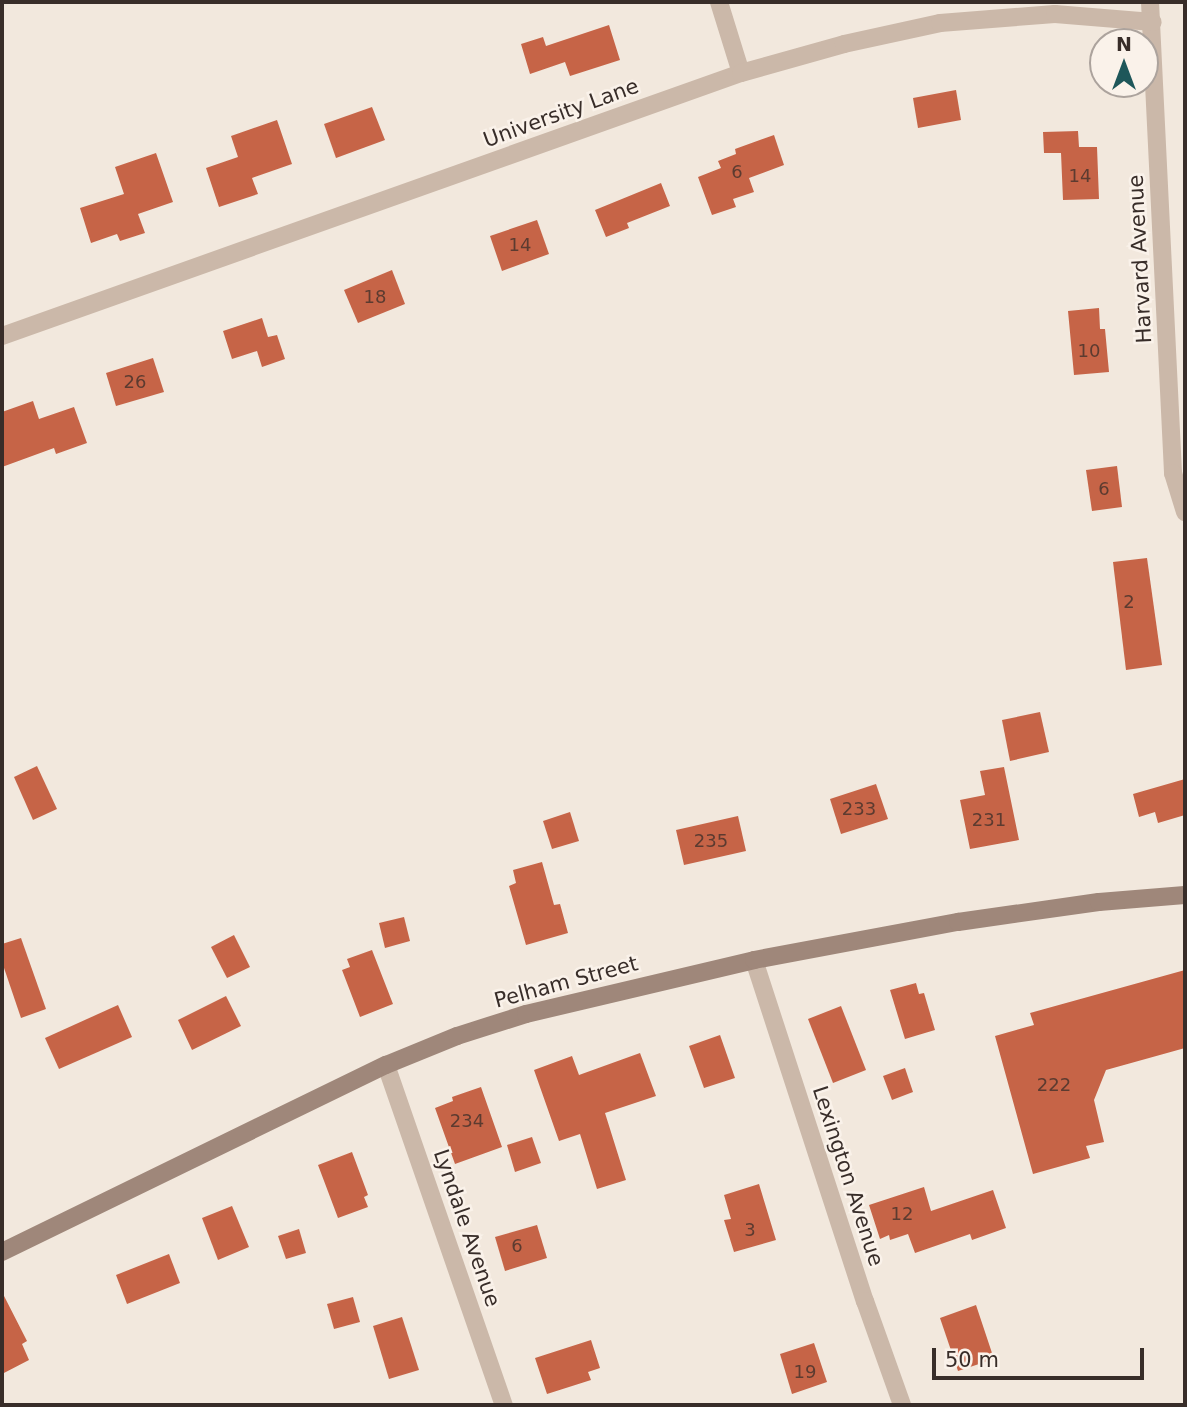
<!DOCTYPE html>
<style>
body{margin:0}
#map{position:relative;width:1187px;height:1407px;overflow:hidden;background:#f2e8dd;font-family:"DejaVu Sans",sans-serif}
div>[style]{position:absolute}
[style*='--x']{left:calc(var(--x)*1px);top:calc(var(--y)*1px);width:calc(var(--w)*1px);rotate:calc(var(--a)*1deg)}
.building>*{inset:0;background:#c66447}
.street>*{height:18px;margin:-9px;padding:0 9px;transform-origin:9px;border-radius:9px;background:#cbb8a9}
.secondary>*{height:18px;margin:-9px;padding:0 9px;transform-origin:9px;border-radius:9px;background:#9f877a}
span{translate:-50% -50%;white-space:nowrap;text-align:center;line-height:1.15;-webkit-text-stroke:5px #faf2ea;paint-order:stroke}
.number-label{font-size:18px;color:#5c3b30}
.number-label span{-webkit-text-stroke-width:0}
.street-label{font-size:21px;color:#382d29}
.frame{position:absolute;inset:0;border:4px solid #382d29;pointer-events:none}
.north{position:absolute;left:1089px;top:28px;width:70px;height:70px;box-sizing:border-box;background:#faf2ea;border:2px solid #aca39d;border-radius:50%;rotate:0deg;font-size:19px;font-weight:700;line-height:28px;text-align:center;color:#382d29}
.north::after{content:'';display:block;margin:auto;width:24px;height:32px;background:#1e575a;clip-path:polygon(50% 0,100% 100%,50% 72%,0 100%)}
.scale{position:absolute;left:932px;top:1348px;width:212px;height:32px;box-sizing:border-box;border:4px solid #382d29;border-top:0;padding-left:9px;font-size:21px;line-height:24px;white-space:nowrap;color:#382d29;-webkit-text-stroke:5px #faf2ea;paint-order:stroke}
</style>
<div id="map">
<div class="building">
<i style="clip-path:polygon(609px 25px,620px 60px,570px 76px,565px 62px,530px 74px,521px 44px,543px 37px,546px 46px)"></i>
<i style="clip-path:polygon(956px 90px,961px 120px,918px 128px,913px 98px)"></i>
<i style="clip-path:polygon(372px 107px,385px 140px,336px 158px,324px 124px)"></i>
<i style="clip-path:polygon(277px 120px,292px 164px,252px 178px,258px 194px,219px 207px,206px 168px,238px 157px,231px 136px)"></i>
<i style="clip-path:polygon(1078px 131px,1079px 147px,1097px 147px,1099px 199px,1063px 200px,1061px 153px,1044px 153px,1043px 132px)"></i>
<i style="clip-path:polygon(774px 135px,784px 165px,749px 178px,754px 192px,733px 199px,736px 207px,712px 215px,698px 177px,721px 168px,718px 161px,736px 154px,735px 149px)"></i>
<i style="clip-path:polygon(156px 153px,173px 202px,138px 214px,145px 233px,120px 241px,117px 234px,91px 243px,80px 208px,124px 194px,115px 167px)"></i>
<i style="clip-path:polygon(661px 183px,670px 206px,627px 223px,629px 228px,606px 237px,595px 210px)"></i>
<i style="clip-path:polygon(537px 220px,549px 254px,502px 271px,490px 236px)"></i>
<i style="clip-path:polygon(392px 270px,405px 304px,358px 323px,344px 290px)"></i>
<i style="clip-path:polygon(1099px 308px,1100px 329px,1105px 329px,1109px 372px,1074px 375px,1068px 311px)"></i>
<i style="clip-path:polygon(262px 318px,268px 337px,277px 335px,285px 359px,262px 367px,257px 351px,232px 359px,223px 331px)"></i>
<i style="clip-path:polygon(153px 358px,164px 392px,116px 406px,106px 373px)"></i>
<i style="clip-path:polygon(33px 401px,39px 419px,74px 407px,87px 443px,56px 454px,54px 448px,2px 467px,2px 412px)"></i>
<i style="clip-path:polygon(1117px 466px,1122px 507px,1092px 511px,1086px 470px)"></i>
<i style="clip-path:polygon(1147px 558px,1162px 665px,1126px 670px,1113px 562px)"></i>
<i style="clip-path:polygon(1040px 712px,1049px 752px,1010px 761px,1002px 720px)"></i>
<i style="clip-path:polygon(37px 766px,57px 809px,33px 820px,14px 777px)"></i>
<i style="clip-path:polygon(1004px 767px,1019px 840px,970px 849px,960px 800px,985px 795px,980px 771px)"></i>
<i style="clip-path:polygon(1185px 779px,1185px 815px,1158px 823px,1155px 812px,1139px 817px,1133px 794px)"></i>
<i style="clip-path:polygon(876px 784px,888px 819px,841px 834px,830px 799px)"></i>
<i style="clip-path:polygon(570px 812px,579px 841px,552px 849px,543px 821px)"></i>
<i style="clip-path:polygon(738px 816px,746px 851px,684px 865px,676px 830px)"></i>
<i style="clip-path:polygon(542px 862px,554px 905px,560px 904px,568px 933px,526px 945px,509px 886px,516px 883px,513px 870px)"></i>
<i style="clip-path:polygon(404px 917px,410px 941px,385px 948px,379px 923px)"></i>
<i style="clip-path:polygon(234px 935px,250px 967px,227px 978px,211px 947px)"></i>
<i style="clip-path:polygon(21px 938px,46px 1009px,21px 1018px,2px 962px,2px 944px)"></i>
<i style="clip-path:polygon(372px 950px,393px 1004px,360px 1017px,342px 970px,350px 967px,347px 959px)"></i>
<i style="clip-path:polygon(1185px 970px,1185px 1048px,1106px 1070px,1094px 1100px,1104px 1142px,1086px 1146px,1090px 1158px,1033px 1174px,995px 1036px,1034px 1025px,1030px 1013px)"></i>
<i style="clip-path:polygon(916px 983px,919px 994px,924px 993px,935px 1030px,905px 1039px,890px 990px)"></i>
<i style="clip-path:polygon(226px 996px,241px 1026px,192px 1050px,178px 1020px)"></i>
<i style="clip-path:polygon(118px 1005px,132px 1037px,59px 1069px,45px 1038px)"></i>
<i style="clip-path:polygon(841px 1006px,866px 1070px,833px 1083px,808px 1019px)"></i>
<i style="clip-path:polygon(720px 1035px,735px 1078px,704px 1088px,689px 1046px)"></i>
<i style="clip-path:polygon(640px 1053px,656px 1096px,605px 1113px,626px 1180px,597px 1189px,580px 1134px,559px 1141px,534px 1070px,572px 1056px,579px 1075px)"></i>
<i style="clip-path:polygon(905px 1068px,913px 1092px,892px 1100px,883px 1076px)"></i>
<i style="clip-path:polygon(481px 1087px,502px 1147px,455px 1164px,435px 1108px,453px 1101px,452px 1097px)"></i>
<i style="clip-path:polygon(532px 1137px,541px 1163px,515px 1172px,507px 1145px)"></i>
<i style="clip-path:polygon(352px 1152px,368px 1195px,364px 1197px,368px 1207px,338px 1218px,318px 1165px)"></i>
<i style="clip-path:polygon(759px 1184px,776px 1240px,734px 1252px,724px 1220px,731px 1219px,724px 1195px)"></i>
<i style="clip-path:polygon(924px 1187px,931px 1211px,993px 1190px,1006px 1228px,972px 1240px,970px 1234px,915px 1253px,908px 1234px,890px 1240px,889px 1235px,880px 1239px,869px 1205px)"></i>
<i style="clip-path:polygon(232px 1206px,249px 1247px,218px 1260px,202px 1218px)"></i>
<i style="clip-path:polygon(537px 1225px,547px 1258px,505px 1271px,495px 1237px)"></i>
<i style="clip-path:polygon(299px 1229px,306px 1253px,286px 1259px,278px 1236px)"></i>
<i style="clip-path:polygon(169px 1254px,180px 1283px,127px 1304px,116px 1275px)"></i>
<i style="clip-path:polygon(2px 1292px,27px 1341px,22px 1344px,29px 1360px,2px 1374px)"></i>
<i style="clip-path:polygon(353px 1297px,360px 1322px,334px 1329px,327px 1304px)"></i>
<i style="clip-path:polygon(976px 1305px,994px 1359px,958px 1371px,940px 1318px)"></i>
<i style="clip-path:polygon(402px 1317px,419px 1370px,389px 1379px,373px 1326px)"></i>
<i style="clip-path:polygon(591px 1340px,600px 1368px,588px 1372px,591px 1380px,547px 1394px,535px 1358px)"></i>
<i style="clip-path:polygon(814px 1343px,827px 1382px,792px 1394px,780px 1354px)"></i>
</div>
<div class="street">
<i style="--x:719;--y:2;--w:74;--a:72.8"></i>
<i style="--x:1150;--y:2;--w:472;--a:87.2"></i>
<i style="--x:1173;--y:473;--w:41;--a:72.9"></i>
<i style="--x:2;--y:336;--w:784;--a:-19.59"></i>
<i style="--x:741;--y:73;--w:107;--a:-15.7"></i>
<i style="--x:844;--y:44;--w:98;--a:-12.3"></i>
<i style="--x:940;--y:23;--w:115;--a:-4.5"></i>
<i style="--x:1055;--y:14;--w:98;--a:4.7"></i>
<i style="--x:754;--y:960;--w:359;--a:72"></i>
<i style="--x:865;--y:1301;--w:110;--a:70.4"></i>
<i style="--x:386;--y:1065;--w:360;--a:70.9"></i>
</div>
<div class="secondary">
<i style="--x:2;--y:1252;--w:427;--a:-26"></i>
<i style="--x:386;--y:1065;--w:77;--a:-22.2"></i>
<i style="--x:457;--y:1036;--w:72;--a:-17.7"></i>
<i style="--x:526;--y:1014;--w:234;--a:-13.3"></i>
<i style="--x:754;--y:960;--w:208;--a:-10.6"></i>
<i style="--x:958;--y:922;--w:142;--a:-8.1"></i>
<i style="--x:1099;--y:902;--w:86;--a:-4.7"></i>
</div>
<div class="number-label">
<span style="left:737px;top:172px">6</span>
<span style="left:1080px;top:176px">14</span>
<span style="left:520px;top:245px">14</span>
<span style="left:375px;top:297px">18</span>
<span style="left:1089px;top:351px">10</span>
<span style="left:135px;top:382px">26</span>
<span style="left:1104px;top:489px">6</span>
<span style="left:1129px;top:602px">2</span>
<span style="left:859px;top:809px">233</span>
<span style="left:989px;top:820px">231</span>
<span style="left:711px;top:841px">235</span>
<span style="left:1054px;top:1085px">222</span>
<span style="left:467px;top:1121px">234</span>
<span style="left:902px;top:1214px">12</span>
<span style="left:750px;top:1230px">3</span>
<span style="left:517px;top:1246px">6</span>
<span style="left:805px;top:1372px">19</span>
</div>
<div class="street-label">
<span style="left:561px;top:113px;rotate:-20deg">University Lane</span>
<span style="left:1140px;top:259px;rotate:-93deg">Harvard Avenue</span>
<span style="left:566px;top:982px;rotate:-15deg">Pelham Street</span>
<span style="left:848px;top:1176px;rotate:72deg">Lexington Avenue</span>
<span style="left:467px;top:1228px;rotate:71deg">Lyndale Avenue</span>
</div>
<div class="frame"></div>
<div class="north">N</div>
<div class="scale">50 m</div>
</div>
